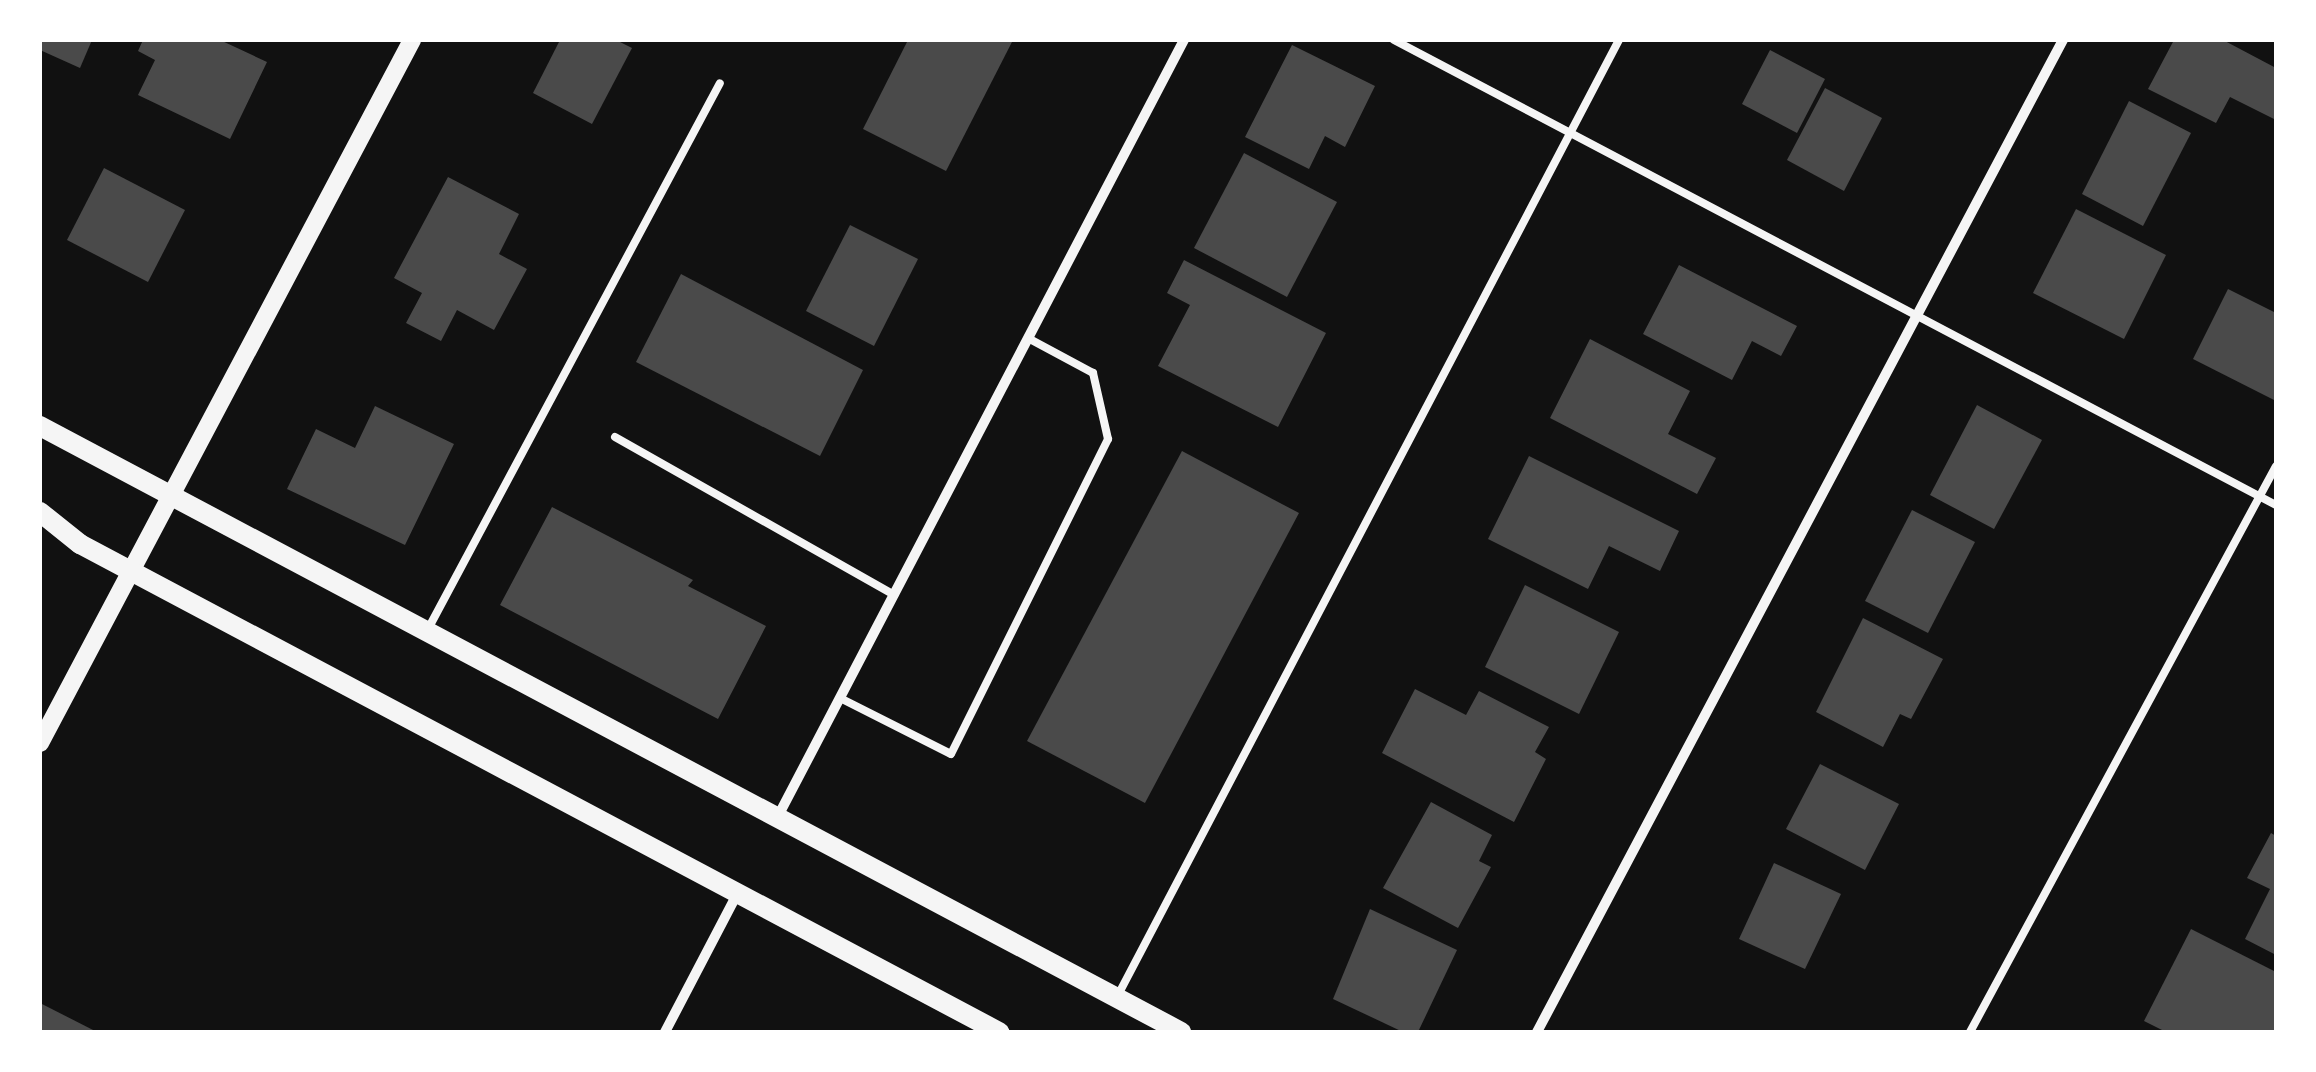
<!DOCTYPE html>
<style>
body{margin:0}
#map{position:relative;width:2316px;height:1072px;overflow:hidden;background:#111;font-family:Arial,sans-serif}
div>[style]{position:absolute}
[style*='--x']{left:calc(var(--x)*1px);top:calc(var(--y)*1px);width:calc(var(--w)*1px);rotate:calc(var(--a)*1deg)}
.building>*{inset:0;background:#4a4a4a}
.service>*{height:8px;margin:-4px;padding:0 4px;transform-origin:4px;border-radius:4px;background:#f5f5f5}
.minor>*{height:10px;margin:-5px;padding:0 5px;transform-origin:5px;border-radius:5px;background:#f5f5f5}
.tertiary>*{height:18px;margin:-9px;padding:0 9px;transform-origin:9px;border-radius:9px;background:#f5f5f5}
.secondary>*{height:20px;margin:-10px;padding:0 10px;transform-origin:10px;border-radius:10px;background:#f5f5f5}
span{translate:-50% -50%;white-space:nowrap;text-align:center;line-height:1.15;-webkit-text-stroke:9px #fff;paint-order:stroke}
.frame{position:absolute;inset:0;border:42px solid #fff;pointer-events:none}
</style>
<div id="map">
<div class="building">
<i style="clip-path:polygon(40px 40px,92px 40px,80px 68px,40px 50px)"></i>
<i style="clip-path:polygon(143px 40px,220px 40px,267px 62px,230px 139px,138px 95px,155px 60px,138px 51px)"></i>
<i style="clip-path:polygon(560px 40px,616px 40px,632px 48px,592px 124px,533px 93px)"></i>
<i style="clip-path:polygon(908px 40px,1013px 40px,946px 171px,863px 129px)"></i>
<i style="clip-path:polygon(2174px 40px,2223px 40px,2276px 68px,2276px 120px,2230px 97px,2216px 123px,2148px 89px)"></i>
<i style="clip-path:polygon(1292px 45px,1375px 86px,1345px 147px,1325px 136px,1309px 169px,1245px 137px)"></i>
<i style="clip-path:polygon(1770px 50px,1825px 79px,1797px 133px,1742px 104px)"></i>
<i style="clip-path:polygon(1825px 88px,1882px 118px,1844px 191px,1787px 160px)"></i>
<i style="clip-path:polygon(2129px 101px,2191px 133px,2143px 226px,2082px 194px)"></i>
<i style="clip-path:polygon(1244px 153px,1337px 202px,1287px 297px,1194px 248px)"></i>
<i style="clip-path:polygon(104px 168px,185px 210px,148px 282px,67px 240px)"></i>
<i style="clip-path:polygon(448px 177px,519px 214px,499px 254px,527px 269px,494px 330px,457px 310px,441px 341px,406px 323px,422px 293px,394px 278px)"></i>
<i style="clip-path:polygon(2076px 209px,2166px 255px,2124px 339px,2033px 293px)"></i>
<i style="clip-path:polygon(850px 225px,918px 259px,874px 346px,806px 311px)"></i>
<i style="clip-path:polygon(1184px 260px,1326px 333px,1278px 427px,1158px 366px,1190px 305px,1167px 293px)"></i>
<i style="clip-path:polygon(1679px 265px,1797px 326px,1781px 356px,1752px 341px,1732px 380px,1643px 334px)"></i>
<i style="clip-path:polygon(681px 274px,863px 370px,820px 456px,636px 362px)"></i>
<i style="clip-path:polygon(2228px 289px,2276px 313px,2276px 401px,2193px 359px)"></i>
<i style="clip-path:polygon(1590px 339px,1690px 391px,1668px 434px,1716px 458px,1697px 494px,1550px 418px)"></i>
<i style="clip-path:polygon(1977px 405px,2042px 440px,1994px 529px,1930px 495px)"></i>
<i style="clip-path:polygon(375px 406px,454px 444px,405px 545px,287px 489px,316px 429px,355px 448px)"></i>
<i style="clip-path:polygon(1182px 451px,1299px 513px,1145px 803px,1027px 741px)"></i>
<i style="clip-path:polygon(1529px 456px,1679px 531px,1660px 571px,1609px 546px,1588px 589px,1488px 539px)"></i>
<i style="clip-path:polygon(552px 507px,693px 580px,688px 586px,766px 626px,718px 719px,500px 605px)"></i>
<i style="clip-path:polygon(1912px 510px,1975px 542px,1928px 633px,1865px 601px)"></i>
<i style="clip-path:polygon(1525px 585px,1619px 632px,1579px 714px,1485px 667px)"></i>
<i style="clip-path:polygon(1863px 618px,1943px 659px,1911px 719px,1900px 714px,1883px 747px,1816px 712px)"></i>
<i style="clip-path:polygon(1415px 689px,1466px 715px,1479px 691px,1549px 727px,1535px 752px,1546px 759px,1514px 822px,1382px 753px)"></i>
<i style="clip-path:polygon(1820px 764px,1899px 804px,1865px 870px,1786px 829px)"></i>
<i style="clip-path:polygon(1431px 802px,1492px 835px,1479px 861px,1491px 867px,1458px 928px,1383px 888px)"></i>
<i style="clip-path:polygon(2271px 833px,2276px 836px,2276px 955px,2245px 939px,2270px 889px,2247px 878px)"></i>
<i style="clip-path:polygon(1774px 863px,1841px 894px,1805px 969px,1739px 939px)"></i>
<i style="clip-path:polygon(1370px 909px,1457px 950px,1418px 1032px,1403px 1032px,1333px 999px)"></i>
<i style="clip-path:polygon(2191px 929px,2276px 972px,2276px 1032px,2166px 1032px,2144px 1021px)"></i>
<i style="clip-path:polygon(40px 1003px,97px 1032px,40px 1032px)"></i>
</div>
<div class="service">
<i style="--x:1394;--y:40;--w:997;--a:27.8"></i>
<i style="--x:615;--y:437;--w:321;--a:29.5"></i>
<i style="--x:427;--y:631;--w:621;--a:-61.87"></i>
<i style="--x:840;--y:698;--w:124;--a:26.8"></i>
<i style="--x:951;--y:754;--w:352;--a:-63.5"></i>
<i style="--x:1108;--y:439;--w:68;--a:-102.8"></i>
<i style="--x:1093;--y:373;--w:74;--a:-151.7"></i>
<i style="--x:1117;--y:997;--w:1081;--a:-62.32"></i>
<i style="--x:1970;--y:1032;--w:643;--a:-61.6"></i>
</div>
<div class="minor">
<i style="--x:776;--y:820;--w:880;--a:-62.39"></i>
<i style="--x:665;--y:1032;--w:156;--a:-62.4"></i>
<i style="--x:1537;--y:1032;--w:1123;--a:-62.07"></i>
</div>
<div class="tertiary">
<i style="--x:40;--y:743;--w:795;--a:-62.11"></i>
</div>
<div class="secondary">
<i style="--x:40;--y:426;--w:1292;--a:27.97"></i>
<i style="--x:40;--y:512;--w:51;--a:38.7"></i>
<i style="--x:80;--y:544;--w:1041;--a:27.97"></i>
</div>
<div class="frame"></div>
</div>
